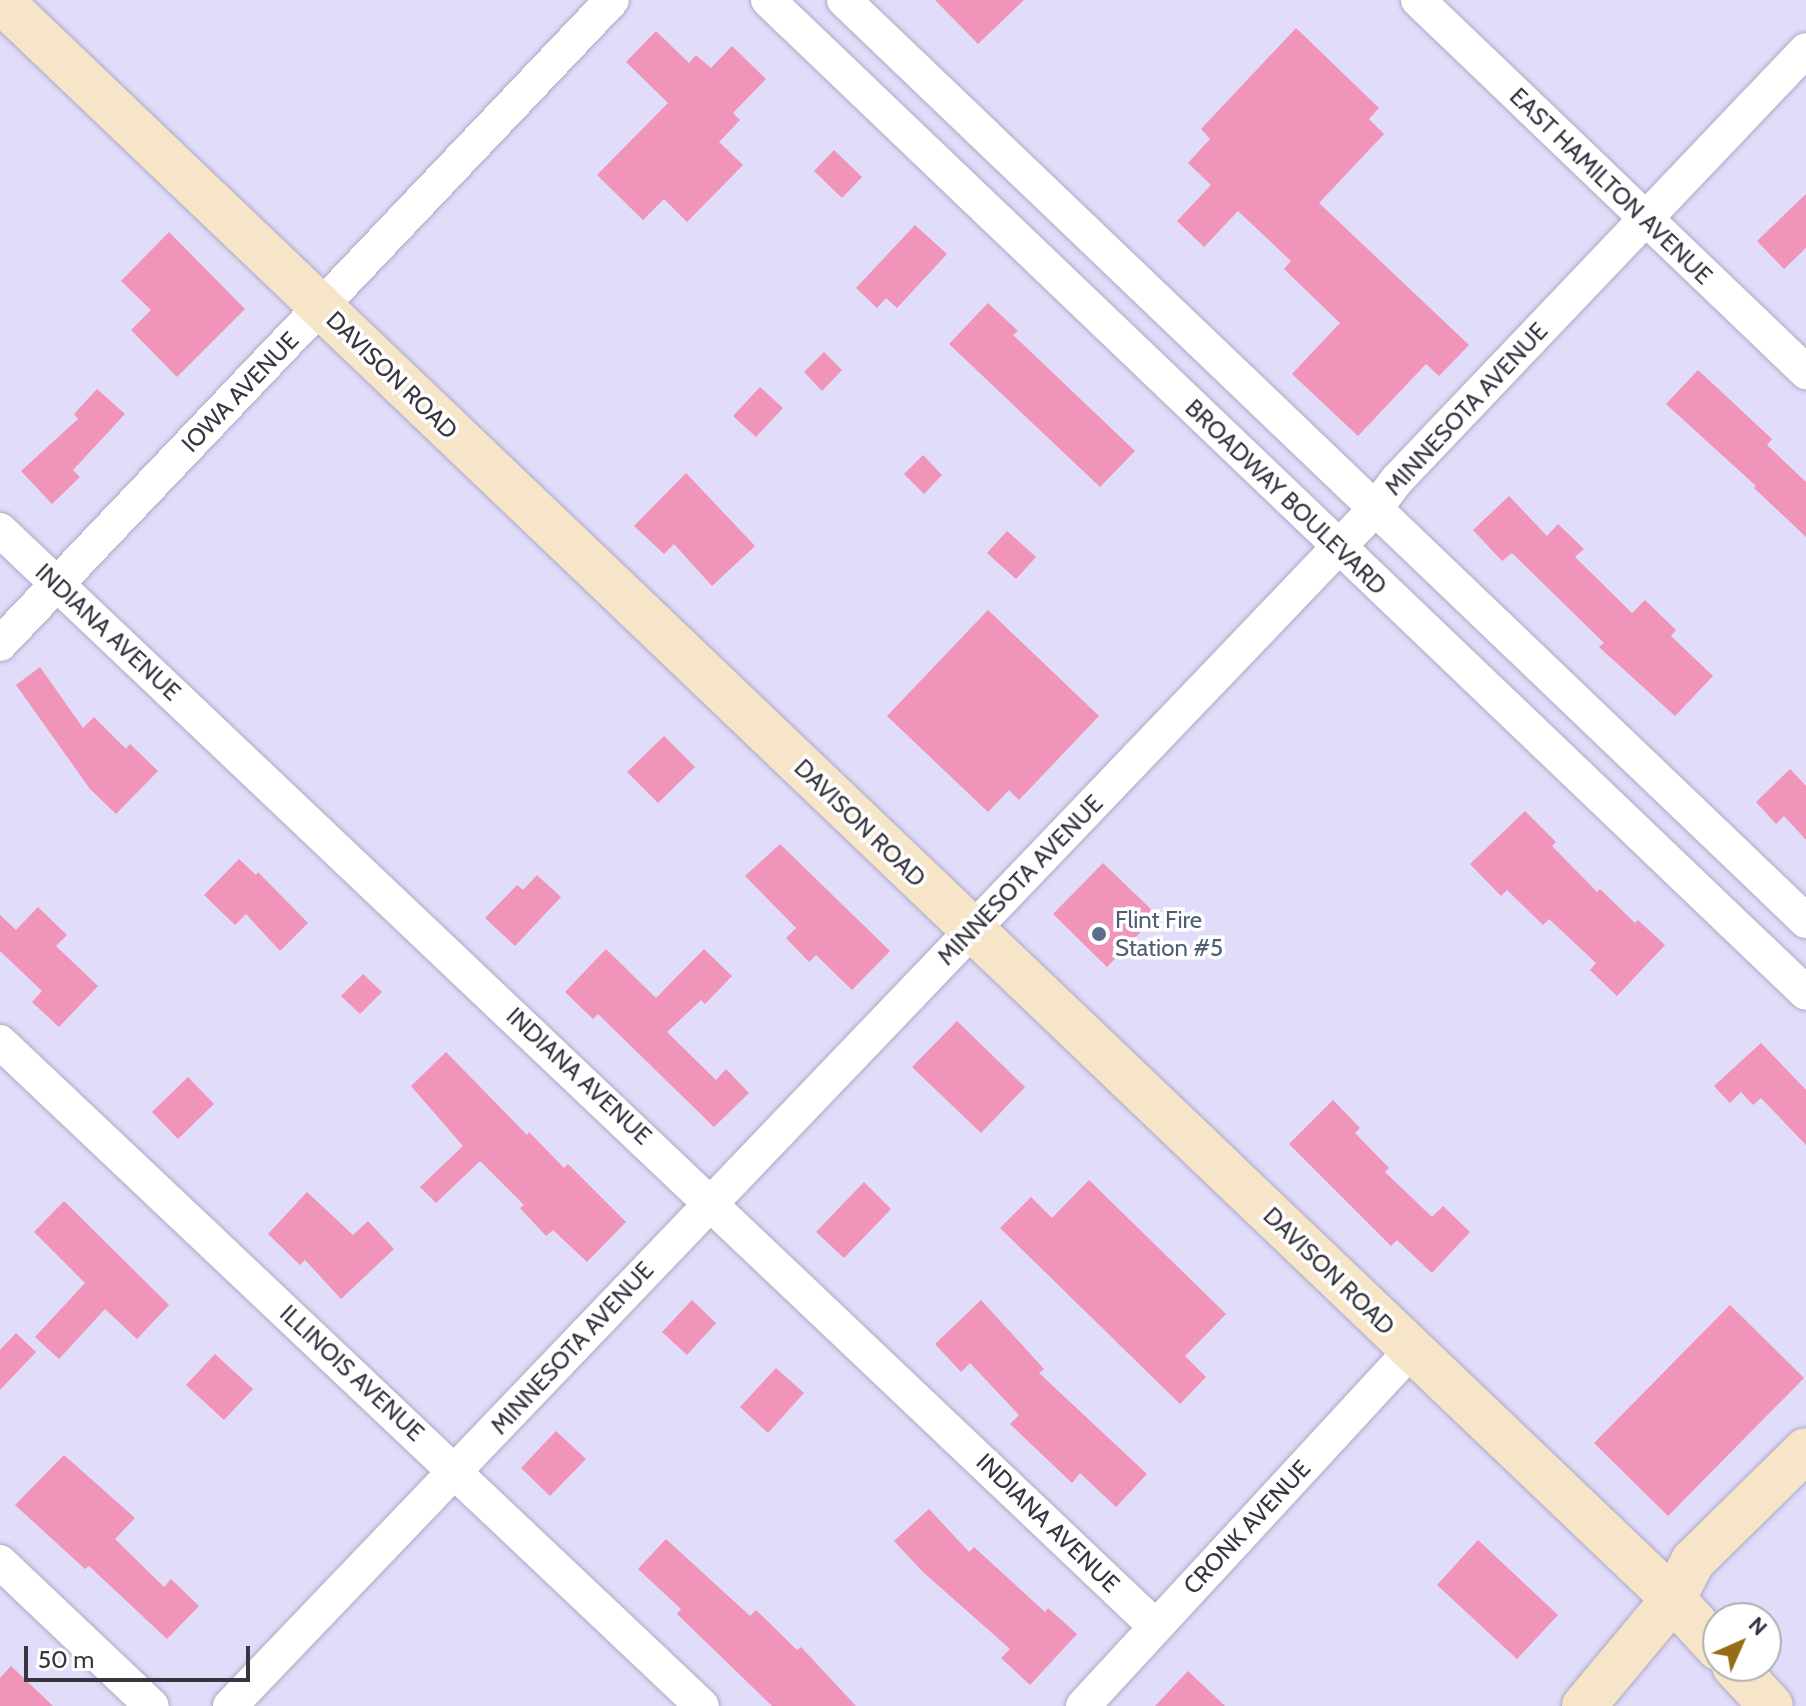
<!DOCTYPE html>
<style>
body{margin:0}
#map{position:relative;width:1806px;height:1706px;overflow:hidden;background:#e0dcf9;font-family:Cabin,sans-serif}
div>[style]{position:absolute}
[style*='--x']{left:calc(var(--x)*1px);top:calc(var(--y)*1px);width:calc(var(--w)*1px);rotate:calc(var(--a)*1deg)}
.building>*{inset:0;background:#f194b9}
.roads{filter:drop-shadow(0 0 2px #ada9c4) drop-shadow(0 0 2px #ada9c4)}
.street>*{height:34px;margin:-17px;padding:0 17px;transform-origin:17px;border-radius:17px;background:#fff}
.secondary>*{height:44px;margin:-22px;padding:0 22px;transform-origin:22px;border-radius:22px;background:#f6e5c9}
.dots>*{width:22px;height:22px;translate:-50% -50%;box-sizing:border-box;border:4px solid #fff;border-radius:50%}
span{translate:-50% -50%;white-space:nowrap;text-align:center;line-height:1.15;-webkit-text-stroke:7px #fff;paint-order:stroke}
.street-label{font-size:24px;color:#373540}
.service-label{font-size:24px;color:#4e5e75}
.left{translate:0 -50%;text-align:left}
.north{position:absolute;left:1702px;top:1602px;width:80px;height:80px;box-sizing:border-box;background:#fff;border:2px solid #afaeb3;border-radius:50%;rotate:45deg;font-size:22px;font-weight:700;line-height:32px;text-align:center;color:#373540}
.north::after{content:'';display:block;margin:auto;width:28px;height:36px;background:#946e17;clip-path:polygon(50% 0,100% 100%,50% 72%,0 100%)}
.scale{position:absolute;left:24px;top:1646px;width:226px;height:36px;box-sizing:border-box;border:4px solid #373540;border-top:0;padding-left:10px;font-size:24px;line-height:28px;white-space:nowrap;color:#373540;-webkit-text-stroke:6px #fff;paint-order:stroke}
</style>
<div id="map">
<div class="building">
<i style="clip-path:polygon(935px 0,1024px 0,978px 44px)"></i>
<i style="clip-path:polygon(1296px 28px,1379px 108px,1369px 119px,1384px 134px,1319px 203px,1469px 345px,1439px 376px,1426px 364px,1358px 436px,1292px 374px,1340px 323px,1284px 269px,1291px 261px,1238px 211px,1204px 247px,1177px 221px,1211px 185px,1188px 163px,1210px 139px,1201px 129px)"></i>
<i style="clip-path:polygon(656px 31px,689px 63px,696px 55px,711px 68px,732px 46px,766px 79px,733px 113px,740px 120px,719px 142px,743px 165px,687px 222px,664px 199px,643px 220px,597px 175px,668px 103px,626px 62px)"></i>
<i style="clip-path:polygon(834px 150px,862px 177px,842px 198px,814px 171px)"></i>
<i style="clip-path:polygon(1806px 194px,1806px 248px,1784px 269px,1757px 241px)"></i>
<i style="clip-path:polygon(915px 225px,947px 254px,897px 308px,886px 298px,877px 308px,856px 288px)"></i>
<i style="clip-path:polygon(169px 232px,245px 309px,177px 377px,131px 330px,151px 310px,121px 281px)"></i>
<i style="clip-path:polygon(988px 303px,1018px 331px,1013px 335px,1135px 451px,1100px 487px,949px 344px)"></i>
<i style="clip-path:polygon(824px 352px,842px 370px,822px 391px,804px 372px)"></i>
<i style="clip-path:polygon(1698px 370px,1772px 439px,1767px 445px,1806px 482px,1806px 537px,1754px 488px,1756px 486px,1666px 404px)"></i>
<i style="clip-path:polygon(760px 387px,783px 408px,756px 437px,733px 416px)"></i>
<i style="clip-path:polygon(97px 389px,125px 414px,73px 470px,80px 477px,52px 504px,21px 471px,78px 419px,74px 414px)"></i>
<i style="clip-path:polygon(923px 455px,942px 475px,924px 494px,904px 474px)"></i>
<i style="clip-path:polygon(686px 473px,755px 546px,712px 586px,674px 544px,664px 554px,634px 526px)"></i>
<i style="clip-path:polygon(1509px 496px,1547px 536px,1558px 524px,1584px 549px,1575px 557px,1632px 613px,1645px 600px,1676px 630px,1671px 636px,1713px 676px,1675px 716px,1599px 647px,1604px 643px,1512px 553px,1502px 561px,1473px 530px)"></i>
<i style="clip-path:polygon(1007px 531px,1036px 557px,1016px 579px,987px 553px)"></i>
<i style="clip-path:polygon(988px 610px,1099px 716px,1019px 800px,1009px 790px,988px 812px,887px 716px)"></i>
<i style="clip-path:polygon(40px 667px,83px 728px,94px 717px,126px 749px,130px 744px,158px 771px,116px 814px,90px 789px,16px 685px)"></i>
<i style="clip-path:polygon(664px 736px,695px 767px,658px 803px,627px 772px)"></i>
<i style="clip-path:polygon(1790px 769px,1806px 786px,1806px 840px,1784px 816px,1776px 824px,1756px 802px)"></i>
<i style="clip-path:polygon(1525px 811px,1556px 842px,1552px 846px,1597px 892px,1600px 889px,1635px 923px,1638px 920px,1665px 945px,1617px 996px,1590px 970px,1596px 963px,1549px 919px,1543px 925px,1507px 890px,1501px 896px,1470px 864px)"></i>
<i style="clip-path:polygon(780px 844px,890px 951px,852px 990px,816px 955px,809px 962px,786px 938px,796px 928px,745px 876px)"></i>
<i style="clip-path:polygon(239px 859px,256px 875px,258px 872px,308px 923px,280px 951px,246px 914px,235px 925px,204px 895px)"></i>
<i style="clip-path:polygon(1103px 863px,1157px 915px,1107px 967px,1053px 914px)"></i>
<i style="clip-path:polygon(537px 875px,561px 897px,515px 946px,485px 918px,517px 885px,523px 890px)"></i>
<i style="clip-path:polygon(38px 907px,67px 935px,56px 946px,98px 986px,59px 1027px,32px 1002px,42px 991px,0 951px,0 915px,16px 930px)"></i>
<i style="clip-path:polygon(606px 949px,656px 998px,704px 949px,732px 976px,705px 1004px,701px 1000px,667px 1032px,716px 1080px,726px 1069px,749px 1093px,714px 1127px,598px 1014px,593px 1019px,565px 992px)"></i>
<i style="clip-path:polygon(363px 974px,382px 992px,360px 1014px,341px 996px)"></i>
<i style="clip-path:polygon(957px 1021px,1025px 1087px,981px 1133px,912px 1067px)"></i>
<i style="clip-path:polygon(1761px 1043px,1806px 1090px,1806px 1145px,1761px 1098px,1753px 1105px,1741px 1092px,1730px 1103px,1714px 1086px)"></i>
<i style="clip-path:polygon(446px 1052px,527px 1135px,529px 1132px,564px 1168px,568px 1164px,626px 1222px,587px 1262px,553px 1230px,546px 1236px,520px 1208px,524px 1205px,480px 1161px,436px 1203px,420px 1187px,463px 1146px,411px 1086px)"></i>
<i style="clip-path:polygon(188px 1077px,214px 1104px,178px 1139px,152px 1112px)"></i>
<i style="clip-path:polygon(1333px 1100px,1360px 1128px,1355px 1133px,1389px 1168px,1385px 1172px,1432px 1217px,1443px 1206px,1470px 1232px,1432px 1273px,1397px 1240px,1391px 1246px,1289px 1144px)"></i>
<i style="clip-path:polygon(1089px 1180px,1226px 1314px,1185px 1356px,1206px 1377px,1180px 1404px,1000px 1228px,1031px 1197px,1052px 1218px)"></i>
<i style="clip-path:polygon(864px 1182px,891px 1209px,844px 1258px,816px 1232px)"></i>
<i style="clip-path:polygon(307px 1192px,353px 1235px,368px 1221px,394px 1249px,341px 1299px,305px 1260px,300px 1265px,268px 1234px)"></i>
<i style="clip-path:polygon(64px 1201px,169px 1305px,137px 1339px,105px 1309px,59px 1359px,35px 1337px,85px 1283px,34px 1232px)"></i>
<i style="clip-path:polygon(692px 1300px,716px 1323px,687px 1355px,662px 1332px)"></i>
<i style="clip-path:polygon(981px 1300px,1044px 1369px,1039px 1373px,1147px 1474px,1116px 1507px,1080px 1473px,1072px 1483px,1010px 1424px,1019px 1415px,970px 1363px,961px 1372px,935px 1344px)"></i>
<i style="clip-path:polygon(1730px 1305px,1804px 1378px,1668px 1516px,1594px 1443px)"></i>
<i style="clip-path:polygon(16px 1333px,36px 1352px,0 1390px,0 1350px)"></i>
<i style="clip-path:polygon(215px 1354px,253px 1389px,224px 1420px,186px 1385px)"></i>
<i style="clip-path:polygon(776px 1368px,804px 1393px,768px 1433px,740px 1407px)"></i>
<i style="clip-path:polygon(556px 1431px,586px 1459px,550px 1496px,521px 1468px)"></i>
<i style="clip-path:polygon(64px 1455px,135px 1518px,115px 1539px,164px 1587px,171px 1579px,199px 1606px,167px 1639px,89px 1566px,85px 1569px,15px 1505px)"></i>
<i style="clip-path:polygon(929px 1509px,969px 1552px,974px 1547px,1045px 1612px,1048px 1608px,1077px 1634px,1030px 1685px,1001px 1658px,1010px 1649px,923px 1572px,894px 1541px)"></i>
<i style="clip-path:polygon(666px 1539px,750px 1616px,756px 1610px,797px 1650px,801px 1647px,856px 1706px,772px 1706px,677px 1614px,681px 1609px,638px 1569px)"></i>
<i style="clip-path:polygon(1478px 1540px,1558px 1615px,1517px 1659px,1437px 1585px)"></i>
<i style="clip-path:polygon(11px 1666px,53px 1706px,0 1706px,0 1678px)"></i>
<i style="clip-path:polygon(1188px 1671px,1225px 1706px,1155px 1706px)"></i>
</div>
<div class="roads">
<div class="street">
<i style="--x:768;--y:0;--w:1436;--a:43.73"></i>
<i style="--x:844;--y:0;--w:1332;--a:43.75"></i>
<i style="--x:1418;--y:0;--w:538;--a:43.79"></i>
<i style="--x:0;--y:530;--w:1592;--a:43.5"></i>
<i style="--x:0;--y:644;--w:888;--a:-46.46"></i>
<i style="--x:0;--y:1042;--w:966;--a:43.41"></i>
<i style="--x:0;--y:1562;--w:209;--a:43.5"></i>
<i style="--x:230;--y:1706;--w:1656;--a:-46.27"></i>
<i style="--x:1375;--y:509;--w:36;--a:-53"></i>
<i style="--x:1397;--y:480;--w:593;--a:-46.43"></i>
<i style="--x:1083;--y:1706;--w:485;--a:-47.3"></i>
</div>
<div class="secondary">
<i style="--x:0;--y:0;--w:2314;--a:43.7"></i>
<i style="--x:1673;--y:1599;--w:67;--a:47.4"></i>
<i style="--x:1734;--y:1666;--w:54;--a:47.2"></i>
<i style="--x:1584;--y:1706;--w:139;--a:-50.2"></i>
<i style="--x:1673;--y:1599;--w:43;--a:-62.2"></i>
<i style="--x:1693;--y:1561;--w:158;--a:-44.5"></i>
</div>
</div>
<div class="dots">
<i style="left:1099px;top:934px;background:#5c6f8a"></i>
</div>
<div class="street-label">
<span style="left:1611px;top:186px;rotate:44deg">EAST HAMILTON AVENUE</span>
<span style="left:392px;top:375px;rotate:44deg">DAVISON ROAD</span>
<span style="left:240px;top:392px;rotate:-46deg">IOWA AVENUE</span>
<span style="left:1466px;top:409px;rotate:-47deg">MINNESOTA AVENUE</span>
<span style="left:1286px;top:497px;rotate:44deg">BROADWAY BOULEVARD</span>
<span style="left:108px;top:632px;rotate:43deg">INDIANA AVENUE</span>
<span style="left:860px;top:823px;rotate:44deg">DAVISON ROAD</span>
<span style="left:1020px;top:880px;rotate:-46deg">MINNESOTA AVENUE</span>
<span style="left:579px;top:1076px;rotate:43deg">INDIANA AVENUE</span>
<span style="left:1329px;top:1271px;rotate:44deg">DAVISON ROAD</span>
<span style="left:572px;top:1348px;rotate:-47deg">MINNESOTA AVENUE</span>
<span style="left:352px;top:1373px;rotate:43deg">ILLINOIS AVENUE</span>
<span style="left:1048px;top:1523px;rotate:44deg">INDIANA AVENUE</span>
<span style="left:1247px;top:1527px;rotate:-47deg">CRONK AVENUE</span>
</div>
<div class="service-label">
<span class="left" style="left:1115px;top:934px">Flint Fire<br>Station #5</span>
</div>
<div class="north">N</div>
<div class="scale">50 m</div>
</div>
